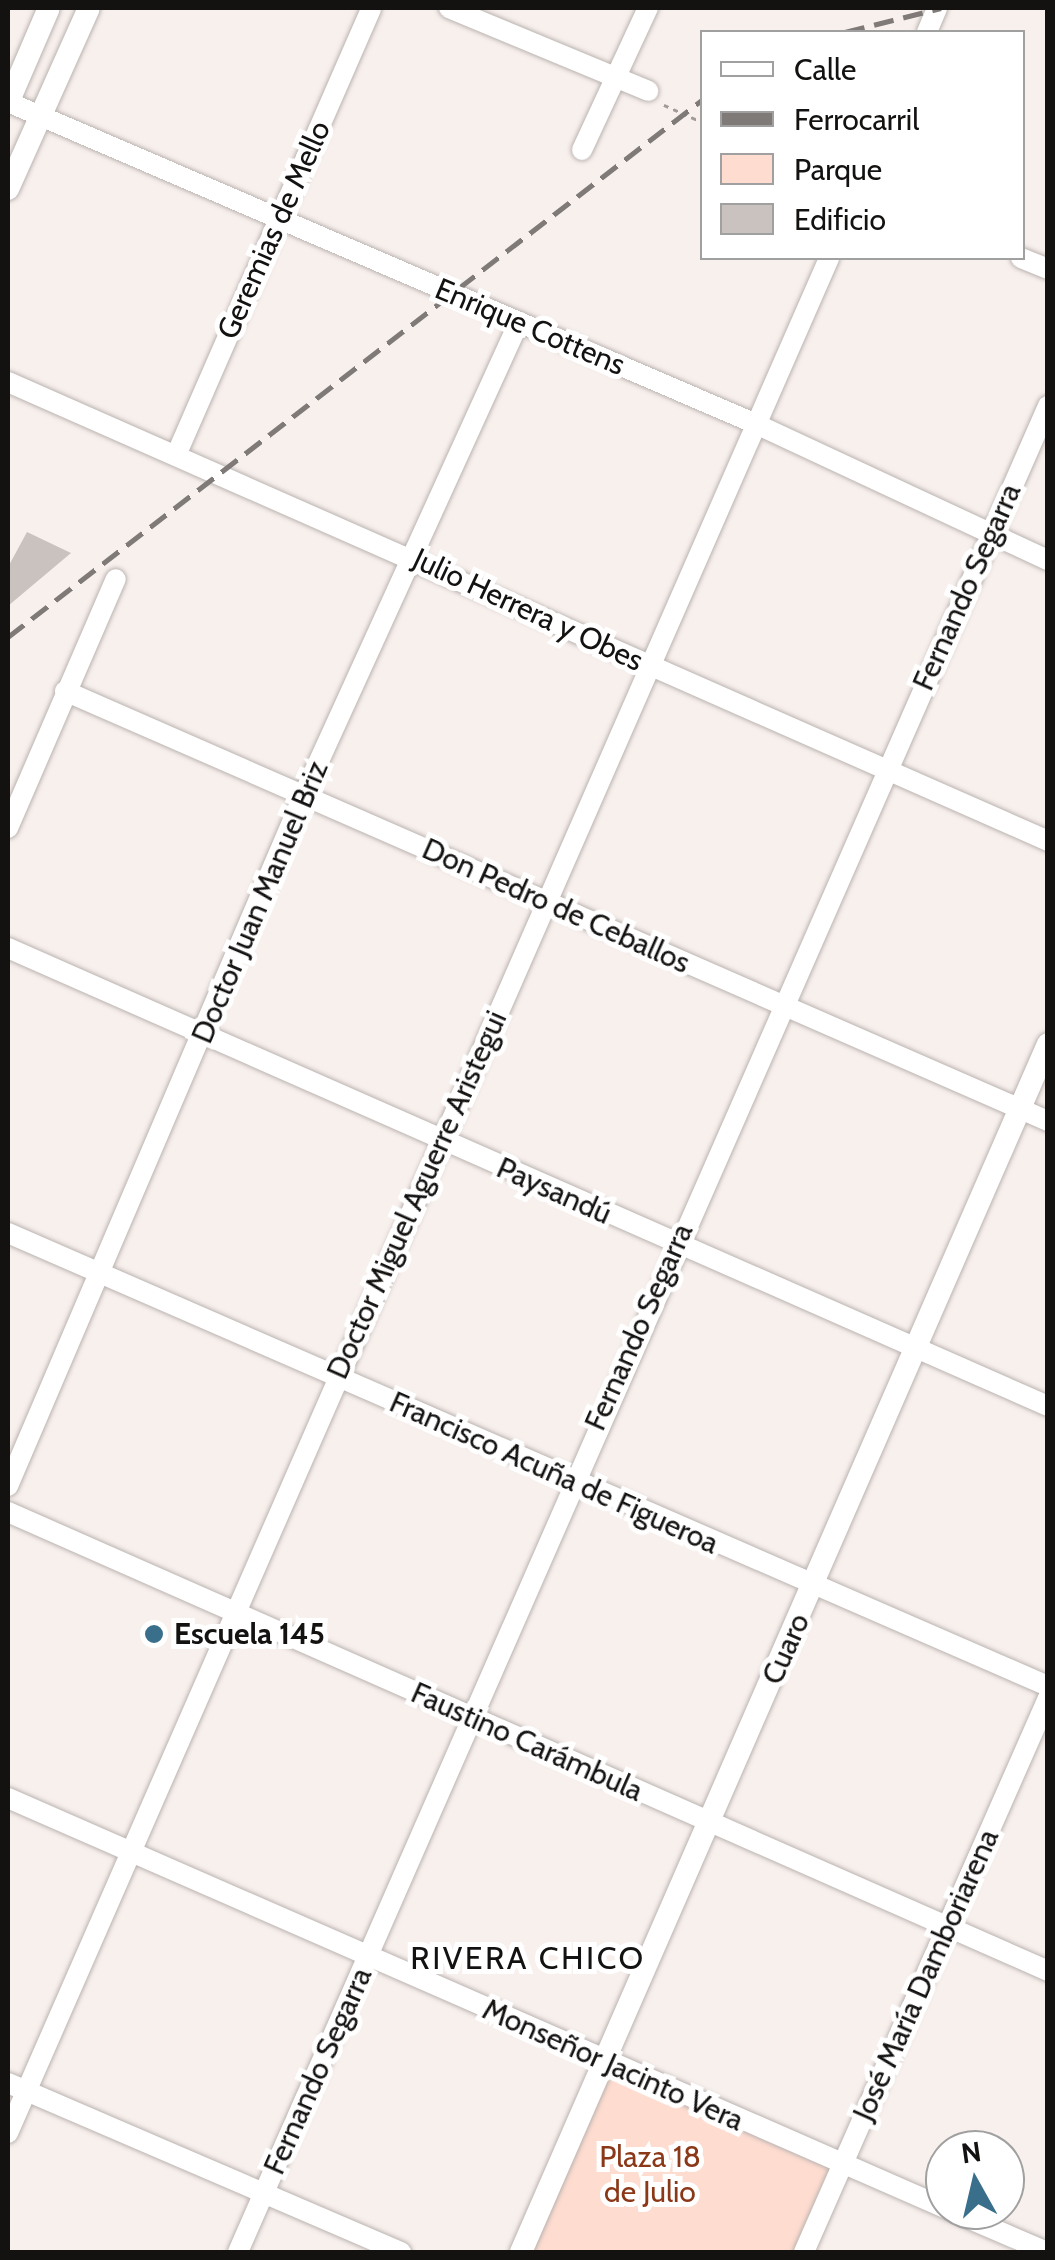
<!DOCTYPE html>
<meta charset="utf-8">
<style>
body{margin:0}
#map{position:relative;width:1055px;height:2260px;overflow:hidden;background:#f8f0ed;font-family:Cabin,sans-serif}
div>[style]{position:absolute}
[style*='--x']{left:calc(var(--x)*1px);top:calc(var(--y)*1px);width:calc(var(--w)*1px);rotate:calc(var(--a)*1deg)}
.green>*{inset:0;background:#fedcd0}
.building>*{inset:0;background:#cac2bf}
.path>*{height:2.5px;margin-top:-1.25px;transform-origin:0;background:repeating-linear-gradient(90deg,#a19b99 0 5px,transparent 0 10px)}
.roads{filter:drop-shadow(0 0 2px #bab3b0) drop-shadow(0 0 2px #bab3b0)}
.minor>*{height:20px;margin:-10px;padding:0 10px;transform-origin:10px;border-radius:10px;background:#fff}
.tertiary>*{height:22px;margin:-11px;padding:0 11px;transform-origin:11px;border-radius:11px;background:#fff}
.rail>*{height:5px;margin-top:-2.5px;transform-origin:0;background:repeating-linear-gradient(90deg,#7f7a78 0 20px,transparent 0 30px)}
.dots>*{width:28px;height:28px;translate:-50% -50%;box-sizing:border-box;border:5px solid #fff;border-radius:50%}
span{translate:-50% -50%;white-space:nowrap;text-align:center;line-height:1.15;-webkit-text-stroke:10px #fff;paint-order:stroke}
.street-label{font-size:30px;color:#141211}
.poi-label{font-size:30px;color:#141211;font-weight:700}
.left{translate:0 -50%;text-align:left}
.park-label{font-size:30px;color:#8b3818}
.neighbourhood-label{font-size:32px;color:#141211;letter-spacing:2.5px}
.frame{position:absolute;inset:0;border:10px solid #141211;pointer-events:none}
.legend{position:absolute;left:700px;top:30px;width:325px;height:230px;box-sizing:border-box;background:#fff;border:2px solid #a1a0a0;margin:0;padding:12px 18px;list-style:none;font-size:30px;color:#141211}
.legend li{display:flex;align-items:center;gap:20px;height:50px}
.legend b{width:50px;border:2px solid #a1a0a0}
.north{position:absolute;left:925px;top:2130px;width:100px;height:100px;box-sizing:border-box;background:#fff;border:2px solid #a1a0a0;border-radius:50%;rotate:352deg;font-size:28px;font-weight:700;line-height:40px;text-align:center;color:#141211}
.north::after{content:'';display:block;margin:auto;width:35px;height:45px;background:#396f8b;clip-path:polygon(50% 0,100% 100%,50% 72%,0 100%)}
</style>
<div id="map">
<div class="green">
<i style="clip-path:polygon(611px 2073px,831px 2169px,794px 2252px,531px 2252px)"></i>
</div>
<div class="building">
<i style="clip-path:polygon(27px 532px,71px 553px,8px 606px,8px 567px)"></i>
</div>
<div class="path">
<i style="--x:664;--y:105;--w:42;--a:24.1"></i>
</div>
<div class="roads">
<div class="minor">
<i style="--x:449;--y:8;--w:216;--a:22.6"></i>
<i style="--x:927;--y:32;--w:26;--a:-67"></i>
<i style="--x:8;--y:102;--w:814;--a:23.29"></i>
<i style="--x:756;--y:424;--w:322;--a:25"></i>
<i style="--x:582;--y:150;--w:157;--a:-65.1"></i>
<i style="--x:1021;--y:258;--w:29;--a:22"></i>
<i style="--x:8;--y:382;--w:1137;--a:23.81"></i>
<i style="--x:177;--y:453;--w:485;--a:-66.4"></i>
<i style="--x:65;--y:691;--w:1073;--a:23.63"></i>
<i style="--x:8;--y:828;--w:271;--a:-66.6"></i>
<i style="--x:8;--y:948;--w:1136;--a:23.77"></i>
<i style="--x:8;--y:1233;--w:1134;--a:23.54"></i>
<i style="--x:8;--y:1486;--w:753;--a:-66.84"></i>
<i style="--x:304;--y:794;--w:519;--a:-65.51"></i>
<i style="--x:8;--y:1512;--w:1137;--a:23.81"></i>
<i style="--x:8;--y:1798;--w:1023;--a:23.63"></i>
<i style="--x:8;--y:2083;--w:428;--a:23.3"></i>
<i style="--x:8;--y:2133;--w:2047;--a:-66.35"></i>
<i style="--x:949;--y:2210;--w:107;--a:23.2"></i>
<i style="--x:238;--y:2252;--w:2016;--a:-66.31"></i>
<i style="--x:804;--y:2252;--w:605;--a:-66.23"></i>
</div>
<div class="tertiary">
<i style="--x:8;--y:103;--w:103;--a:-66.7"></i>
<i style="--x:8;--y:189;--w:198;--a:-65.9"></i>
<i style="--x:521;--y:2252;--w:1318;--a:-66.43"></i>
</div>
</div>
<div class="rail">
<i style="--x:845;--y:32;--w:99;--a:-14"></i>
<i style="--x:8;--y:637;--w:877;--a:-37.73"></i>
</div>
<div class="dots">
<i style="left:154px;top:1634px;background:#396f8b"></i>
</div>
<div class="street-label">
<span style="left:274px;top:230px;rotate:-66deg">Geremias de Mello</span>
<span style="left:530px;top:327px;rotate:23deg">Enrique Cottens</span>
<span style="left:967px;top:587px;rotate:-66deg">Fernando Segarra</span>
<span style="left:528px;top:610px;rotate:25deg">Julio Herrera y Obes</span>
<span style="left:260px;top:902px;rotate:-67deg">Doctor Juan Manuel Briz</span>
<span style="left:556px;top:906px;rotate:24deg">Don Pedro de Ceballos</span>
<span style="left:554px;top:1191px;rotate:24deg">Paysandú</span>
<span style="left:417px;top:1195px;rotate:-66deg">Doctor Miguel Aguerre Aristegui</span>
<span style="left:639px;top:1327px;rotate:-66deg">Fernando Segarra</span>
<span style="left:554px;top:1473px;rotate:24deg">Francisco Acuña de Figueroa</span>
<span style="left:786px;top:1649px;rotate:-66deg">Cuaro</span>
<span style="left:527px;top:1742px;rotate:24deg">Faustino Carámbula</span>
<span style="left:926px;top:1975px;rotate:-66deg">José María Damboriarena</span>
<span style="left:613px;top:2065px;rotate:24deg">Monseñor Jacinto Vera</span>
<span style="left:318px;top:2071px;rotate:-66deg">Fernando Segarra</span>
</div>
<div class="poi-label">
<span class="left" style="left:174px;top:1634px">Escuela 145</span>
</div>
<div class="park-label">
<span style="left:650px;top:2174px">Plaza 18<br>de Julio</span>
</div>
<div class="neighbourhood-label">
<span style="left:528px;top:1958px">RIVERA CHICO</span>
</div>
<div class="frame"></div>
<ul class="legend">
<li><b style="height:12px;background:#fff"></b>Calle</li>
<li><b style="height:12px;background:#7f7a78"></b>Ferrocarril</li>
<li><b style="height:28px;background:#fedcd0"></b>Parque</li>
<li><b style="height:28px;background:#cac2bf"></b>Edificio</li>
</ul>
<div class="north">N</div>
</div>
